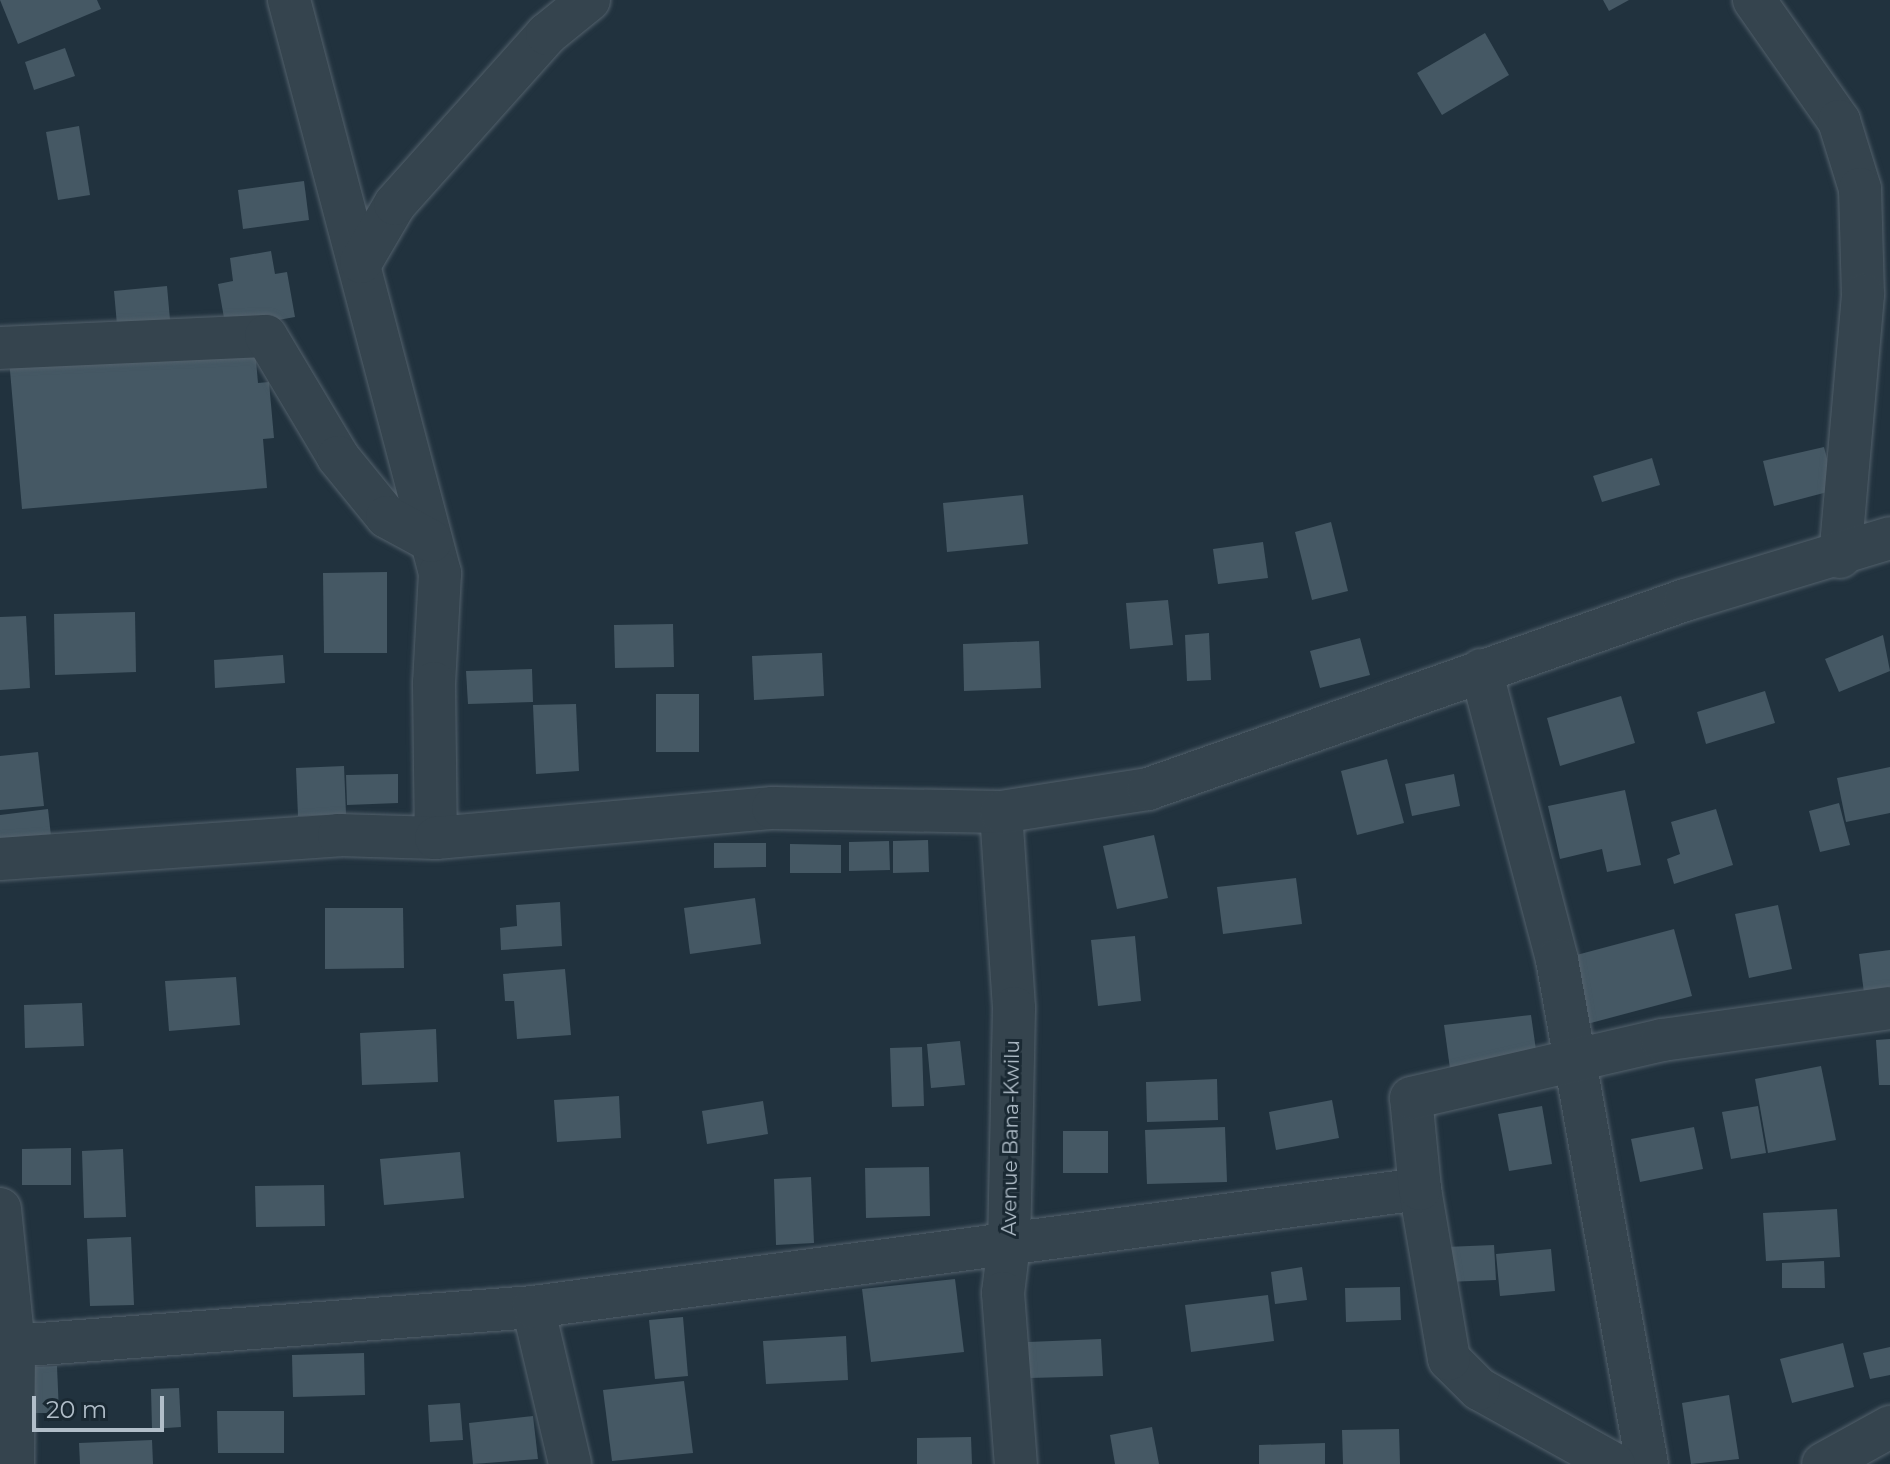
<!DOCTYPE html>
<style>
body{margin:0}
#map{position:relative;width:1890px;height:1464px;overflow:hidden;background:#21323e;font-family:Montserrat,sans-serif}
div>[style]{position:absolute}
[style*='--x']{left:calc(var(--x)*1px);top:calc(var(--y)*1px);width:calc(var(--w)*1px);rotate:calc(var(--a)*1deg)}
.building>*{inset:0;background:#455864}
.roads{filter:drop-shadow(0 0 2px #53616c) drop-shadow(0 0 2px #53616c)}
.street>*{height:42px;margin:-21px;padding:0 21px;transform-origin:21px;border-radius:21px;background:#35444e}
span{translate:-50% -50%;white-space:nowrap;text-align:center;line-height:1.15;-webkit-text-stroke:6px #1a2933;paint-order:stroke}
.street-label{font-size:20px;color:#b1bec9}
.scale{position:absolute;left:32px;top:1396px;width:132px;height:36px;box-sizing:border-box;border:4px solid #b1bec9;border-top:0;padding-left:10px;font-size:24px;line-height:28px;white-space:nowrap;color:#b1bec9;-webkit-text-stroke:6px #1a2933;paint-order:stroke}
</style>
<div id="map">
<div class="building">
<i style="clip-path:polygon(0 0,97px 0,101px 9px,18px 44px)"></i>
<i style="clip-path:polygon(1603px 0,1629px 0,1609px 11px)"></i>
<i style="clip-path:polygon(1485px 33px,1509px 75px,1442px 115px,1417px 73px)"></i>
<i style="clip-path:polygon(65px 48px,75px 76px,34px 90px,25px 62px)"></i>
<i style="clip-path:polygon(79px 126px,90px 195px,58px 200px,46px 132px)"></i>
<i style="clip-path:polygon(304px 181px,309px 220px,243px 229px,238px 190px)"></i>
<i style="clip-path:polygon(271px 251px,275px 274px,287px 272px,295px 317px,226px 329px,218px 284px,233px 281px,230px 258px)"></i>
<i style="clip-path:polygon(167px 286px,170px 320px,117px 325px,114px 291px)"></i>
<i style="clip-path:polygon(254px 338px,258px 383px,269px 382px,274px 438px,263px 439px,267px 488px,22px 509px,9px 359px)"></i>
<i style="clip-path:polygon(1824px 447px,1835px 490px,1774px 506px,1763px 461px)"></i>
<i style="clip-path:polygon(1652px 458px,1660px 485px,1602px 502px,1593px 476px)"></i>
<i style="clip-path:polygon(1023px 495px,1028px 544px,947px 552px,943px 503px)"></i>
<i style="clip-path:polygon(1331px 522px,1348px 591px,1312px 600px,1295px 532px)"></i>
<i style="clip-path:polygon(1263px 542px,1268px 578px,1218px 584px,1213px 549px)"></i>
<i style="clip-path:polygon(387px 572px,387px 653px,324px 653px,323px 573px)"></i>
<i style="clip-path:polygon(1168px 600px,1173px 645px,1130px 649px,1126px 603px)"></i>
<i style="clip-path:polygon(135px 612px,136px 672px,55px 675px,54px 614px)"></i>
<i style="clip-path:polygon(26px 616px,30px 688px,0 690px,0 617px)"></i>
<i style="clip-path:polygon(673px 624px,674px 667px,615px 668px,614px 625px)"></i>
<i style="clip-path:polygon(1209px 633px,1211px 680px,1187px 681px,1185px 635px)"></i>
<i style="clip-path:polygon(1883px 635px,1890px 671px,1839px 692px,1825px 659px)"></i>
<i style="clip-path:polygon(1360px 638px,1370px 675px,1320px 688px,1310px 651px)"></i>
<i style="clip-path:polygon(1039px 641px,1041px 688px,964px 691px,963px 644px)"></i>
<i style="clip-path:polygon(822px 653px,824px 696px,754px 700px,752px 656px)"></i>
<i style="clip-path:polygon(283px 655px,285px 683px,215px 688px,214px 660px)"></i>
<i style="clip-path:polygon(532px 669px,533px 702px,468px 704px,466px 671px)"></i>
<i style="clip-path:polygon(1765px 691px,1775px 723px,1706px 744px,1697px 712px)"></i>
<i style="clip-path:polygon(656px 694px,699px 694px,699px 752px,656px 752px)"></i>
<i style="clip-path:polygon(1621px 696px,1635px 743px,1560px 766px,1547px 718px)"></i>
<i style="clip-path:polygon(576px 704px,579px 771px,536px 774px,533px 705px)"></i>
<i style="clip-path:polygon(38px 752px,44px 806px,0 810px,0 756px)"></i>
<i style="clip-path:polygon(1387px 759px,1404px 823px,1357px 835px,1341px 771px)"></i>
<i style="clip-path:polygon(344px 766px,346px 814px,298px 816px,296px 768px)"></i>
<i style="clip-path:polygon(1890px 767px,1890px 813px,1846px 822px,1837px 778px)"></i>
<i style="clip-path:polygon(398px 774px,398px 803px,347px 805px,346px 775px)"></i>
<i style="clip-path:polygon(1454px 774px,1460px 806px,1412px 816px,1405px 784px)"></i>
<i style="clip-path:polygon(1625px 790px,1641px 865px,1607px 872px,1602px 849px,1560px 859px,1548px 806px)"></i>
<i style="clip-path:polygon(1839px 803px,1850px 845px,1820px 852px,1809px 811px)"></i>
<i style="clip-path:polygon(48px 809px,51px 836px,0 842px,0 815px)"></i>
<i style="clip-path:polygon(1716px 809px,1733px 865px,1674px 884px,1667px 859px,1680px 854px,1671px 822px)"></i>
<i style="clip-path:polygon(1154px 835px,1168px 898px,1117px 909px,1103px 846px)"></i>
<i style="clip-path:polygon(928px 840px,929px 872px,893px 873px,893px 841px)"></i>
<i style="clip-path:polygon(889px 841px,890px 870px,849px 871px,849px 842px)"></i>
<i style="clip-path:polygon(714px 843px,766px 843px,766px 867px,714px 868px)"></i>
<i style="clip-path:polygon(790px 844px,841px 845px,841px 873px,790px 873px)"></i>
<i style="clip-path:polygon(1296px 878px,1302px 924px,1223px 934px,1217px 887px)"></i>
<i style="clip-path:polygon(755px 898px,761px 944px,690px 954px,684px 908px)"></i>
<i style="clip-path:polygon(560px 902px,562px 946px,501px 950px,500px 928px,517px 926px,516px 905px)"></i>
<i style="clip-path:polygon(1778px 905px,1792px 969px,1749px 978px,1735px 914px)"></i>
<i style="clip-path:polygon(325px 908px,403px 908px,404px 968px,325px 969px)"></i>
<i style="clip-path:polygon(1674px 929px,1692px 996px,1587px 1024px,1569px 957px)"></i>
<i style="clip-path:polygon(1135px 936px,1141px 1001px,1098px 1006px,1091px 940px)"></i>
<i style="clip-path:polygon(1890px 950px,1890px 989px,1864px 993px,1859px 954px)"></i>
<i style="clip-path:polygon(565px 969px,571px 1035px,517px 1039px,514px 1001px,505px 1001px,503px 974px)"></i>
<i style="clip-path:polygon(236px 977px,240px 1025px,169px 1031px,165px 981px)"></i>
<i style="clip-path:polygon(82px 1003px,84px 1046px,25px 1048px,24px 1005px)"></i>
<i style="clip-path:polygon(1531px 1015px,1538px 1064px,1451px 1076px,1444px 1025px)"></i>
<i style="clip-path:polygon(436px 1029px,438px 1082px,362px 1085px,360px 1033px)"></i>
<i style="clip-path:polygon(1890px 1039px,1890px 1085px,1879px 1085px,1876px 1040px)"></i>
<i style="clip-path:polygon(960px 1041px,965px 1085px,931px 1088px,927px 1044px)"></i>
<i style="clip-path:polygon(922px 1047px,924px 1106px,892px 1107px,890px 1048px)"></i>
<i style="clip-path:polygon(1821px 1066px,1836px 1140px,1768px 1153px,1755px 1079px)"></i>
<i style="clip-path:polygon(1217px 1079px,1218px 1120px,1147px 1122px,1146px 1082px)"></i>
<i style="clip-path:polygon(619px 1096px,621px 1138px,557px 1142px,554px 1100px)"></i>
<i style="clip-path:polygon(1332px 1100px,1339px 1138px,1276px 1150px,1269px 1112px)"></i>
<i style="clip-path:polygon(763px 1101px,768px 1134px,707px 1144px,702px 1111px)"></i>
<i style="clip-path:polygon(1542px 1106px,1552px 1164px,1509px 1171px,1498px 1114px)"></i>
<i style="clip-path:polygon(1758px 1106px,1766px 1153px,1731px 1159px,1722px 1112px)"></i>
<i style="clip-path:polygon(1225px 1127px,1227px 1182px,1147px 1184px,1145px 1130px)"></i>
<i style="clip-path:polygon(1694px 1127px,1703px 1169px,1640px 1182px,1631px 1139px)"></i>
<i style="clip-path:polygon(1063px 1131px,1108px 1131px,1108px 1173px,1063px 1173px)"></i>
<i style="clip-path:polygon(71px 1148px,71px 1185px,22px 1185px,22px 1149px)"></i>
<i style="clip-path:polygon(123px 1149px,126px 1217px,84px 1218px,82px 1151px)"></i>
<i style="clip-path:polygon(460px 1152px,464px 1198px,384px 1205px,380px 1159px)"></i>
<i style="clip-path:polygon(929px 1167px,930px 1216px,866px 1218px,865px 1168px)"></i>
<i style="clip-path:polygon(811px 1177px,814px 1243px,776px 1245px,774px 1179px)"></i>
<i style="clip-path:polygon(324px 1185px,325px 1226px,256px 1227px,255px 1186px)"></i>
<i style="clip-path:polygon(1837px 1209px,1840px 1257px,1766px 1261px,1763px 1213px)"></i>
<i style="clip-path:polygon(131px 1237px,134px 1305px,90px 1306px,87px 1239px)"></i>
<i style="clip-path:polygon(1494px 1245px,1496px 1280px,1447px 1282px,1445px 1247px)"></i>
<i style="clip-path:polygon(1551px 1249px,1555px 1291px,1500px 1296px,1496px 1254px)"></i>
<i style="clip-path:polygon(1824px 1261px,1825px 1288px,1782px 1288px,1782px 1263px)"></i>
<i style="clip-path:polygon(1302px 1267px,1307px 1300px,1275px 1304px,1271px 1272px)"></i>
<i style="clip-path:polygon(955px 1279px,964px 1352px,871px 1362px,862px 1289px)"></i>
<i style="clip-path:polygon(1400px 1287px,1401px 1320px,1346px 1322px,1345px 1288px)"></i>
<i style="clip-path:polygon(1268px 1295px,1274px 1341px,1191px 1352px,1185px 1305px)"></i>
<i style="clip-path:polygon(683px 1317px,688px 1376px,655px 1379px,649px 1320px)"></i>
<i style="clip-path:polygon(846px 1336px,848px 1380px,766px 1384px,763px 1341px)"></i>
<i style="clip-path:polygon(1101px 1339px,1103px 1376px,1030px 1378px,1028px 1342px)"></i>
<i style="clip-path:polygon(1843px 1343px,1854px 1387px,1792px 1403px,1780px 1359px)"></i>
<i style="clip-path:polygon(1890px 1347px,1890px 1375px,1870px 1379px,1863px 1353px)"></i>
<i style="clip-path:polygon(364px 1353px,365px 1395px,293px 1397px,292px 1355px)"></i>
<i style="clip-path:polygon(57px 1366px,59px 1413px,31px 1413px,30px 1367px)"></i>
<i style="clip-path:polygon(684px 1381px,693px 1453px,612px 1461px,603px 1390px)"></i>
<i style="clip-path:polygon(179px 1388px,181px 1427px,152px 1429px,151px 1389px)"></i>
<i style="clip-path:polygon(1729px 1395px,1739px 1459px,1691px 1464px,1682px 1403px)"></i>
<i style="clip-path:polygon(460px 1403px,463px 1440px,430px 1442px,428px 1405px)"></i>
<i style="clip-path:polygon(217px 1411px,284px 1411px,284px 1453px,218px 1453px)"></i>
<i style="clip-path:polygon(533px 1416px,538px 1459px,473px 1464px,469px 1423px)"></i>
<i style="clip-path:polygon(1152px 1427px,1159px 1464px,1115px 1464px,1110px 1435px)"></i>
<i style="clip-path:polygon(1399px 1429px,1400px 1464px,1343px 1464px,1342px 1430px)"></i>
<i style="clip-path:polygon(971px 1437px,972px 1464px,917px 1464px,917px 1438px)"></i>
<i style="clip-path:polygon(152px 1440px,153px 1464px,80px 1464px,79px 1443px)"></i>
<i style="clip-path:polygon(1325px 1443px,1325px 1464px,1259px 1464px,1259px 1445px)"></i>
</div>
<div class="roads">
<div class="street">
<i style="--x:289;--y:0;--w:593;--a:75.24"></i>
<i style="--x:440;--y:573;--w:110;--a:93.1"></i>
<i style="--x:434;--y:683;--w:155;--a:89.3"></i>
<i style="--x:1754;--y:0;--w:148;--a:54.9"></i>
<i style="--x:1839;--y:121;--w:71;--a:72.8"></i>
<i style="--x:1860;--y:189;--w:106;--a:88.4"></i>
<i style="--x:1863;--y:295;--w:263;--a:95"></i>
<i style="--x:361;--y:262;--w:67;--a:-59.6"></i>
<i style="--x:395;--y:204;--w:228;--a:-48.2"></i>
<i style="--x:547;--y:34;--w:54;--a:-39"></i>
<i style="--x:0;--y:348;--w:266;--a:-2.6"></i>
<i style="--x:266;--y:336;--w:141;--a:59.2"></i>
<i style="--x:338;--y:457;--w:77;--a:50.8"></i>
<i style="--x:387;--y:517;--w:50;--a:28.6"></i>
<i style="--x:1481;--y:670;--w:300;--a:75.3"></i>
<i style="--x:1557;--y:960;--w:512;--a:79.88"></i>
<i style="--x:1001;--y:812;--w:196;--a:86.2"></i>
<i style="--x:1014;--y:1008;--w:236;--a:91.2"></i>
<i style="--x:1009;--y:1244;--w:49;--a:97"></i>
<i style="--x:1003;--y:1293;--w:171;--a:85.7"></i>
<i style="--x:0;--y:859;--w:340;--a:-4"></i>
<i style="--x:339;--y:835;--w:97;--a:1.8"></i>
<i style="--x:436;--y:838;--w:338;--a:-5.1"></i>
<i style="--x:773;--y:808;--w:228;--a:1"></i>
<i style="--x:1001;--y:812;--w:149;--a:-8.9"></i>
<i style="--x:1148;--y:789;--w:569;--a:-19.39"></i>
<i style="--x:1685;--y:600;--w:214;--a:-16.8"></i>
<i style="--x:0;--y:1209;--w:138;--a:84.2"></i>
<i style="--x:14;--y:1346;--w:118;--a:90.5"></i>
<i style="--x:533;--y:1307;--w:161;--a:76.7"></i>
<i style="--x:0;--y:1347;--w:534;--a:-4.29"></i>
<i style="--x:533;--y:1307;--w:895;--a:-7.58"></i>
<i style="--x:1614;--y:1464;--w:154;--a:-150.9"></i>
<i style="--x:1479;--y:1389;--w:42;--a:-135"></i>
<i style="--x:1449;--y:1359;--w:172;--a:-99.7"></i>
<i style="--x:1420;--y:1189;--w:91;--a:-95.6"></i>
<i style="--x:1411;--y:1098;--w:258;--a:-13"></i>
<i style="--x:1662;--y:1040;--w:230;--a:-8"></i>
<i style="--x:1823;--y:1464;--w:77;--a:-28.9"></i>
</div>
</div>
<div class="street-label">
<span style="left:1011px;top:1138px;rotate:-89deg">Avenue Bana-Kwilu</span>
</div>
<div class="scale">20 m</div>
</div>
